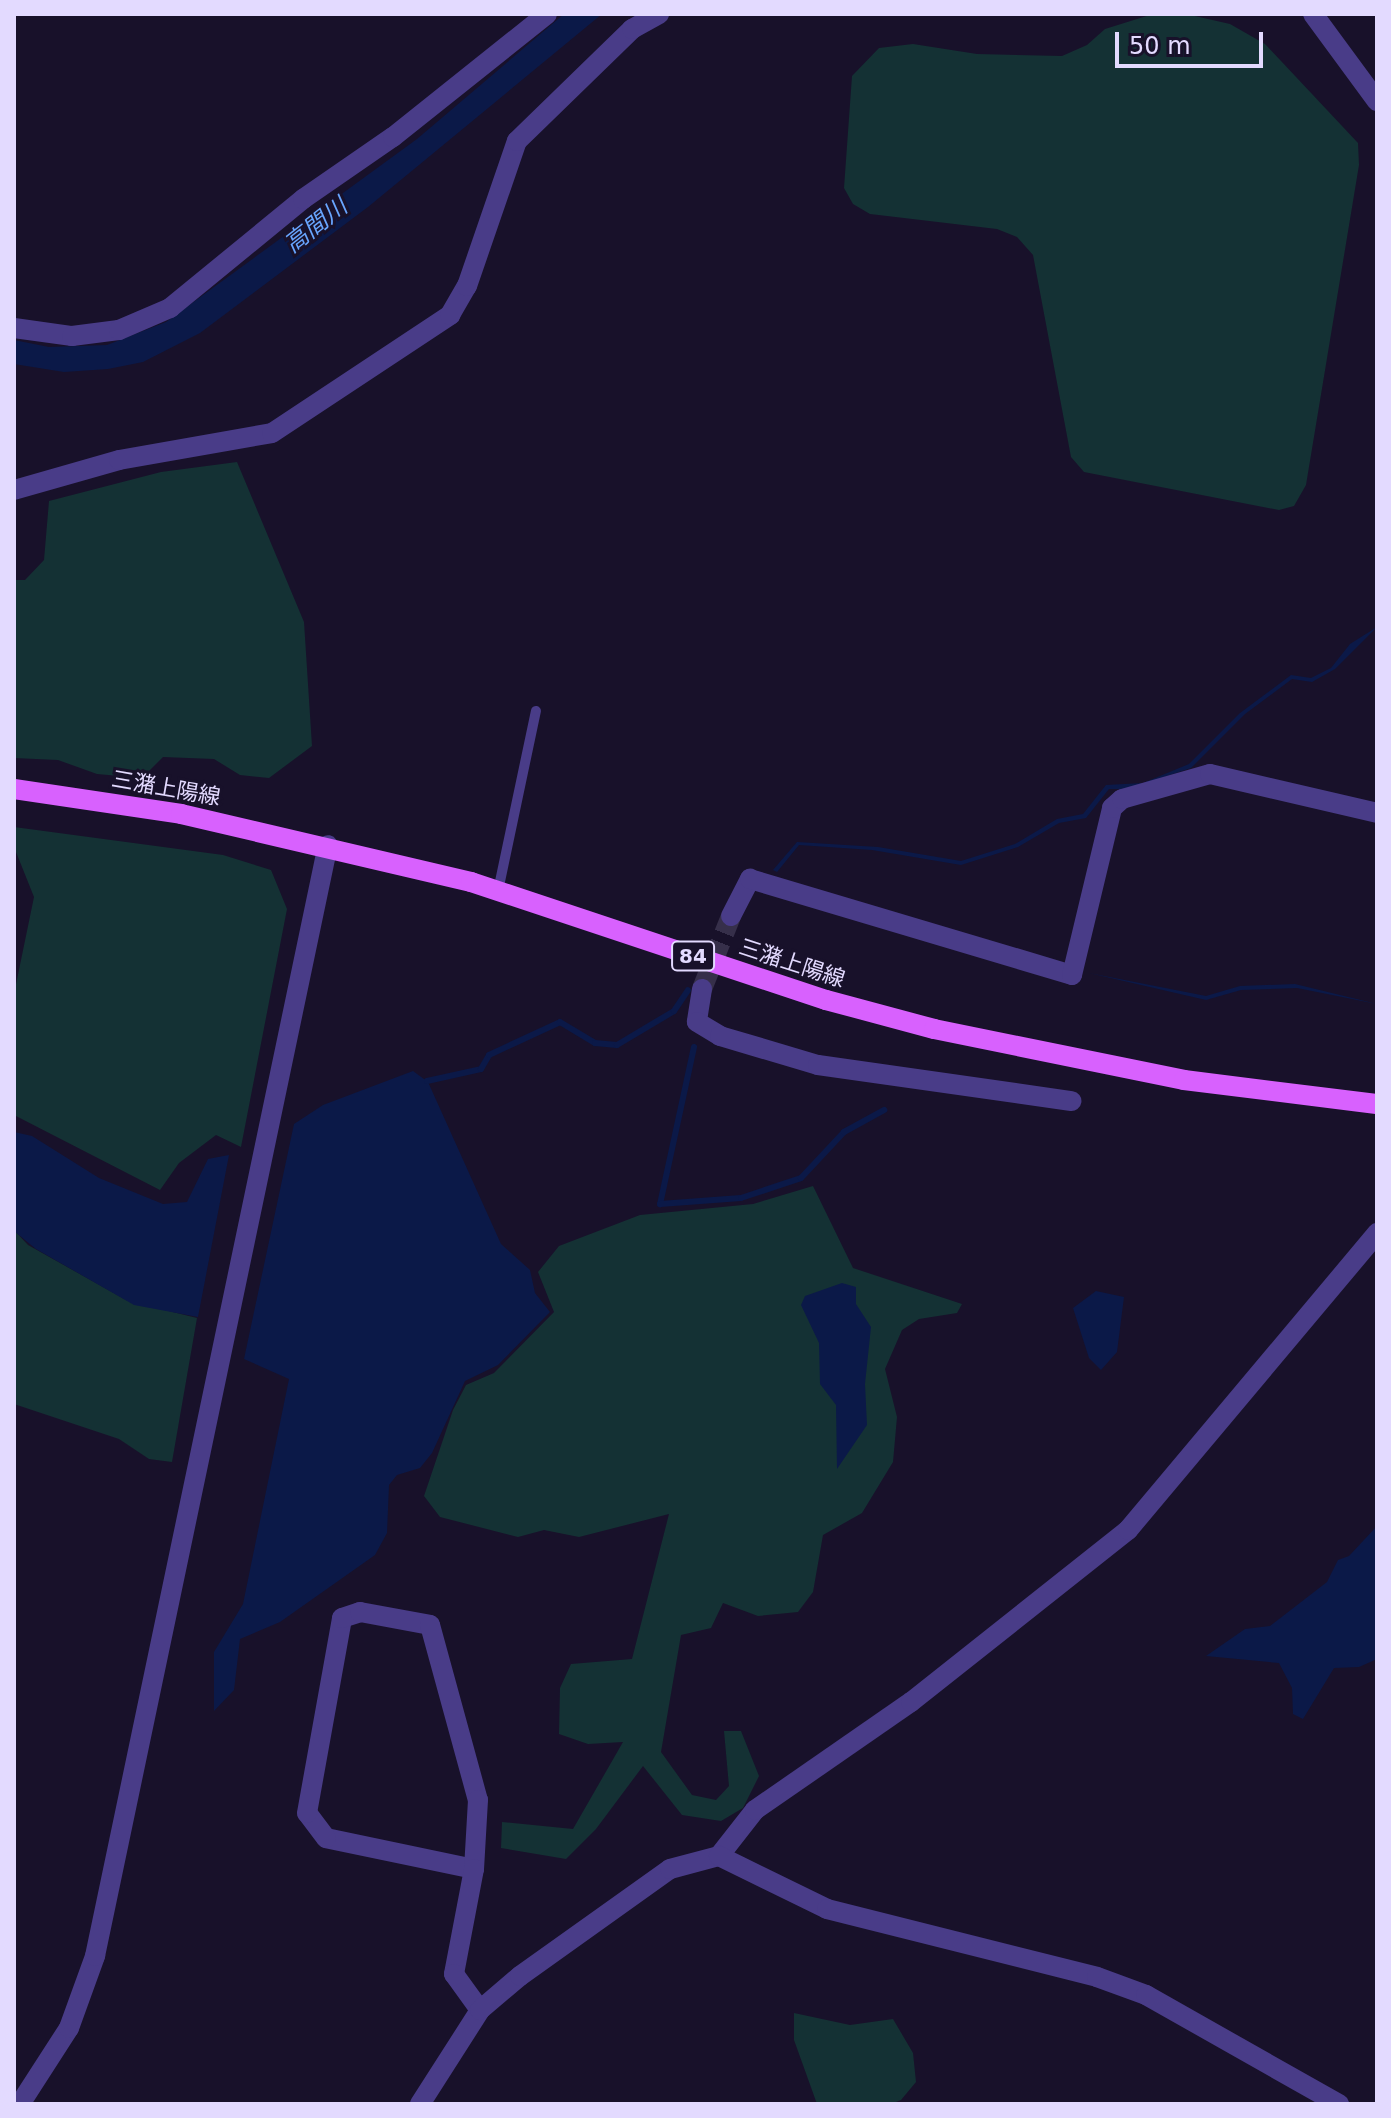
<!DOCTYPE html>
<meta charset="utf-8">
<style>
body{margin:0}
#map{position:relative;width:1391px;height:2118px;overflow:hidden;background:#18112a;font-family:"DejaVu Sans","Noto Sans JP",sans-serif}
div>[style]{position:absolute}
[style*='--x']{left:calc(var(--x)*1px);top:calc(var(--y)*1px);width:calc(var(--w)*1px);rotate:calc(var(--a)*1deg)}
.green>*{inset:0;background:#143134}
.water>*{inset:0;background:#0b1948}
.stream>*{height:6px;margin:-3px;padding:0 3px;transform-origin:3px;border-radius:3px;background:#0b1948}
.minor-tunnel>*{height:20px;margin-top:-10px;transform-origin:0;background:repeating-linear-gradient(90deg,#362f4a 0 20px,transparent 0 30px)}
.service>*{height:10px;margin:-5px;padding:0 5px;transform-origin:5px;border-radius:5px;background:#493c88}
.minor>*{height:20px;margin:-10px;padding:0 10px;transform-origin:10px;border-radius:10px;background:#493c88}
.tertiary>*{height:20px;margin:-10px;padding:0 10px;transform-origin:10px;border-radius:10px;background:#493c88}
.primary>*{height:20px;margin:-10px;padding:0 10px;transform-origin:10px;border-radius:10px;background:#d861fe}
span{translate:-50% -50%;white-space:nowrap;text-align:center;line-height:1.15;-webkit-text-stroke:6px #18112a;paint-order:stroke}
.shield-label span{padding:2px 6px;background:#18112a;border:2px solid;border-radius:6px;-webkit-text-stroke-width:0}
.shield-label{font-size:20px;color:#e3daff;font-weight:700}
.street-label{font-size:22px;color:#e3daff}
.water-label{font-size:24px;color:#68a5fe;font-style:italic}
.frame{position:absolute;inset:0;border:16px solid #e3daff;pointer-events:none}
.scale{position:absolute;left:1115px;top:32px;width:148px;height:36px;box-sizing:border-box;border:4px solid #e3daff;border-top:0;padding-left:10px;font-size:24px;line-height:28px;white-space:nowrap;color:#e3daff;-webkit-text-stroke:6px #18112a;paint-order:stroke}
</style>
<div id="map">
<div class="green">
<i style="clip-path:polygon(1153px 14px,1186px 14px,1230px 24px,1265px 44px,1358px 143px,1359px 165px,1306px 485px,1294px 506px,1279px 510px,1084px 472px,1071px 457px,1033px 255px,1017px 237px,997px 229px,870px 214px,853px 204px,844px 188px,852px 76px,879px 48px,913px 44px,977px 54px,1062px 56px,1087px 45px,1105px 29px)"></i>
<i style="clip-path:polygon(237px 462px,304px 622px,312px 746px,269px 778px,240px 775px,214px 759px,163px 757px,142px 778px,97px 774px,58px 760px,14px 758px,14px 580px,25px 580px,44px 560px,49px 501px,161px 472px)"></i>
<i style="clip-path:polygon(14px 827px,223px 855px,271px 870px,287px 909px,241px 1147px,216px 1135px,179px 1163px,160px 1190px,14px 1115px,14px 994px,34px 897px,14px 847px)"></i>
<i style="clip-path:polygon(813px 1186px,853px 1268px,962px 1304px,957px 1313px,919px 1319px,902px 1330px,885px 1369px,897px 1417px,893px 1462px,862px 1513px,823px 1535px,813px 1592px,798px 1612px,758px 1616px,723px 1603px,711px 1628px,681px 1635px,661px 1752px,692px 1795px,716px 1800px,729px 1786px,724px 1731px,741px 1731px,759px 1776px,743px 1808px,721px 1821px,682px 1815px,643px 1766px,596px 1829px,566px 1859px,501px 1848px,502px 1822px,573px 1829px,623px 1742px,588px 1744px,559px 1734px,560px 1688px,571px 1664px,632px 1659px,669px 1514px,579px 1537px,544px 1530px,518px 1537px,440px 1517px,424px 1496px,453px 1410px,466px 1385px,494px 1373px,554px 1312px,538px 1272px,559px 1246px,640px 1215px,753px 1204px)"></i>
<i style="clip-path:polygon(14px 1230px,28px 1245px,128px 1301px,197px 1318px,172px 1462px,149px 1459px,119px 1439px,14px 1404px)"></i>
<i style="clip-path:polygon(794px 2013px,850px 2025px,893px 2019px,913px 2053px,916px 2082px,901px 2100px,891px 2104px,817px 2104px,794px 2040px)"></i>
</div>
<div class="water">
<i style="clip-path:polygon(564px 14px,602px 14px,368px 207px,200px 333px,143px 362px,108px 369px,64px 372px,14px 364px,14px 340px,49px 347px,107px 345px,166px 322px,417px 139px)"></i>
<i style="clip-path:polygon(1377px 627px,1335px 669px,1312px 682px,1292px 679px,1245px 714px,1191px 768px,1128px 789px,1109px 789px,1086px 818px,1059px 823px,1018px 847px,961px 865px,872px 850px,799px 845px,777px 872px,773px 870px,797px 842px,878px 847px,961px 861px,1015px 844px,1057px 819px,1083px 814px,1106px 785px,1143px 783px,1189px 764px,1240px 713px,1291px 675px,1311px 678px,1331px 668px,1350px 644px)"></i>
<i style="clip-path:polygon(1089px 973px,1206px 996px,1240px 986px,1295px 984px,1377px 1004px,1297px 988px,1241px 990px,1206px 1000px)"></i>
<i style="clip-path:polygon(413px 1071px,428px 1082px,501px 1244px,530px 1270px,535px 1293px,550px 1312px,498px 1365px,465px 1381px,432px 1453px,420px 1468px,397px 1475px,389px 1485px,387px 1533px,375px 1555px,280px 1622px,240px 1639px,234px 1690px,214px 1711px,214px 1652px,243px 1604px,289px 1379px,244px 1359px,294px 1124px,323px 1105px)"></i>
<i style="clip-path:polygon(14px 1132px,32px 1136px,99px 1178px,163px 1204px,187px 1202px,208px 1159px,229px 1155px,198px 1317px,134px 1305px,36px 1249px,14px 1231px)"></i>
<i style="clip-path:polygon(842px 1283px,856px 1287px,856px 1304px,871px 1327px,865px 1384px,867px 1425px,837px 1469px,836px 1405px,820px 1384px,819px 1343px,801px 1305px,805px 1296px)"></i>
<i style="clip-path:polygon(1096px 1291px,1124px 1297px,1117px 1352px,1101px 1370px,1089px 1358px,1073px 1308px)"></i>
<i style="clip-path:polygon(1377px 1526px,1377px 1659px,1359px 1667px,1334px 1668px,1303px 1719px,1293px 1714px,1292px 1688px,1279px 1663px,1206px 1656px,1245px 1629px,1270px 1626px,1327px 1582px,1338px 1560px,1349px 1556px)"></i>
</div>
<div class="stream">
<i style="--x:694;--y:1047;--w:161;--a:102.2"></i>
<i style="--x:660;--y:1204;--w:81;--a:-4.2"></i>
<i style="--x:741;--y:1198;--w:63;--a:-18.4"></i>
<i style="--x:801;--y:1178;--w:63;--a:-46.9"></i>
<i style="--x:844;--y:1132;--w:46;--a:-28.8"></i>
<i style="--x:427;--y:1081;--w:55;--a:-12.5"></i>
<i style="--x:481;--y:1069;--w:16;--a:-60"></i>
<i style="--x:489;--y:1055;--w:78;--a:-24.9"></i>
<i style="--x:560;--y:1022;--w:41;--a:31"></i>
<i style="--x:595;--y:1043;--w:22;--a:5"></i>
<i style="--x:617;--y:1045;--w:66;--a:-30.8"></i>
<i style="--x:674;--y:1011;--w:25;--a:-56"></i>
</div>
<div class="minor-tunnel">
<i style="--x:702;--y:989;--w:79;--a:-68.3"></i>
</div>
<div class="service">
<i style="--x:498;--y:891;--w:184;--a:-78.1"></i>
</div>
<div class="minor">
<i style="--x:1313;--y:14;--w:108;--a:53.7"></i>
<i style="--x:14;--y:328;--w:59;--a:7.9"></i>
<i style="--x:72;--y:336;--w:47;--a:-7.3"></i>
<i style="--x:119;--y:330;--w:56;--a:-23.3"></i>
<i style="--x:170;--y:308;--w:172;--a:-39.3"></i>
<i style="--x:303;--y:199;--w:109;--a:-34.6"></i>
<i style="--x:393;--y:137;--w:197;--a:-38.6"></i>
<i style="--x:14;--y:490;--w:109;--a:-15.9"></i>
<i style="--x:119;--y:460;--w:155;--a:-10"></i>
<i style="--x:272;--y:433;--w:214;--a:-33.5"></i>
<i style="--x:450;--y:315;--w:34;--a:-60"></i>
<i style="--x:467;--y:286;--w:153;--a:-71"></i>
<i style="--x:517;--y:141;--w:161;--a:-44.2"></i>
<i style="--x:632;--y:29;--w:31;--a:-29"></i>
<i style="--x:731;--y:916;--w:42;--a:-62.8"></i>
<i style="--x:750;--y:879;--w:336;--a:16.6"></i>
<i style="--x:1072;--y:975;--w:172;--a:-76.5"></i>
<i style="--x:1112;--y:808;--w:13;--a:-42"></i>
<i style="--x:1122;--y:799;--w:91;--a:-15.9"></i>
<i style="--x:1210;--y:774;--w:171;--a:13.1"></i>
<i style="--x:702;--y:989;--w:33;--a:99"></i>
<i style="--x:697;--y:1022;--w:27;--a:31"></i>
<i style="--x:720;--y:1036;--w:102;--a:16.5"></i>
<i style="--x:818;--y:1065;--w:256;--a:8.1"></i>
<i style="--x:719;--y:1856;--w:58;--a:-52"></i>
<i style="--x:755;--y:1810;--w:190;--a:-34.7"></i>
<i style="--x:911;--y:1702;--w:277;--a:-38.4"></i>
<i style="--x:1128;--y:1530;--w:388;--a:-50"></i>
<i style="--x:474;--y:1869;--w:151;--a:-168.2"></i>
<i style="--x:326;--y:1838;--w:31;--a:-127"></i>
<i style="--x:307;--y:1813;--w:198;--a:-79.8"></i>
<i style="--x:342;--y:1618;--w:19;--a:-18"></i>
<i style="--x:360;--y:1612;--w:71;--a:10.5"></i>
<i style="--x:430;--y:1625;--w:181;--a:74.7"></i>
<i style="--x:478;--y:1800;--w:69;--a:93.3"></i>
<i style="--x:474;--y:1869;--w:107;--a:100.8"></i>
<i style="--x:454;--y:1974;--w:44;--a:54.2"></i>
<i style="--x:420;--y:2104;--w:112;--a:-57.4"></i>
<i style="--x:480;--y:2010;--w:52;--a:-40.4"></i>
<i style="--x:520;--y:1976;--w:184;--a:-35.5"></i>
<i style="--x:670;--y:1869;--w:51;--a:-14.9"></i>
<i style="--x:719;--y:1856;--w:120;--a:26.1"></i>
<i style="--x:827;--y:1909;--w:278;--a:14.1"></i>
<i style="--x:1097;--y:1977;--w:52;--a:20.2"></i>
<i style="--x:1146;--y:1995;--w:222;--a:29.5"></i>
</div>
<div class="tertiary">
<i style="--x:20;--y:2104;--w:90;--a:-57.2"></i>
<i style="--x:69;--y:2028;--w:77;--a:-70.1"></i>
<i style="--x:95;--y:1956;--w:1135;--a:-78.16"></i>
</div>
<div class="primary">
<i style="--x:14;--y:789;--w:169;--a:8.5"></i>
<i style="--x:181;--y:814;--w:298;--a:13.2"></i>
<i style="--x:471;--y:882;--w:374;--a:18.4"></i>
<i style="--x:826;--y:1000;--w:112;--a:15"></i>
<i style="--x:934;--y:1029;--w:255;--a:11.5"></i>
<i style="--x:1184;--y:1080;--w:194;--a:7.1"></i>
</div>
<div class="shield-label">
<span style="left:693px;top:956px">84</span>
</div>
<div class="street-label">
<span style="left:166px;top:788px;rotate:10deg">三潴上陽線</span>
<span style="left:792px;top:963px;rotate:18deg">三潴上陽線</span>
</div>
<div class="water-label">
<span style="left:316px;top:226px;rotate:-38deg">高間川</span>
</div>
<div class="frame"></div>
<div class="scale">50 m</div>
</div>
